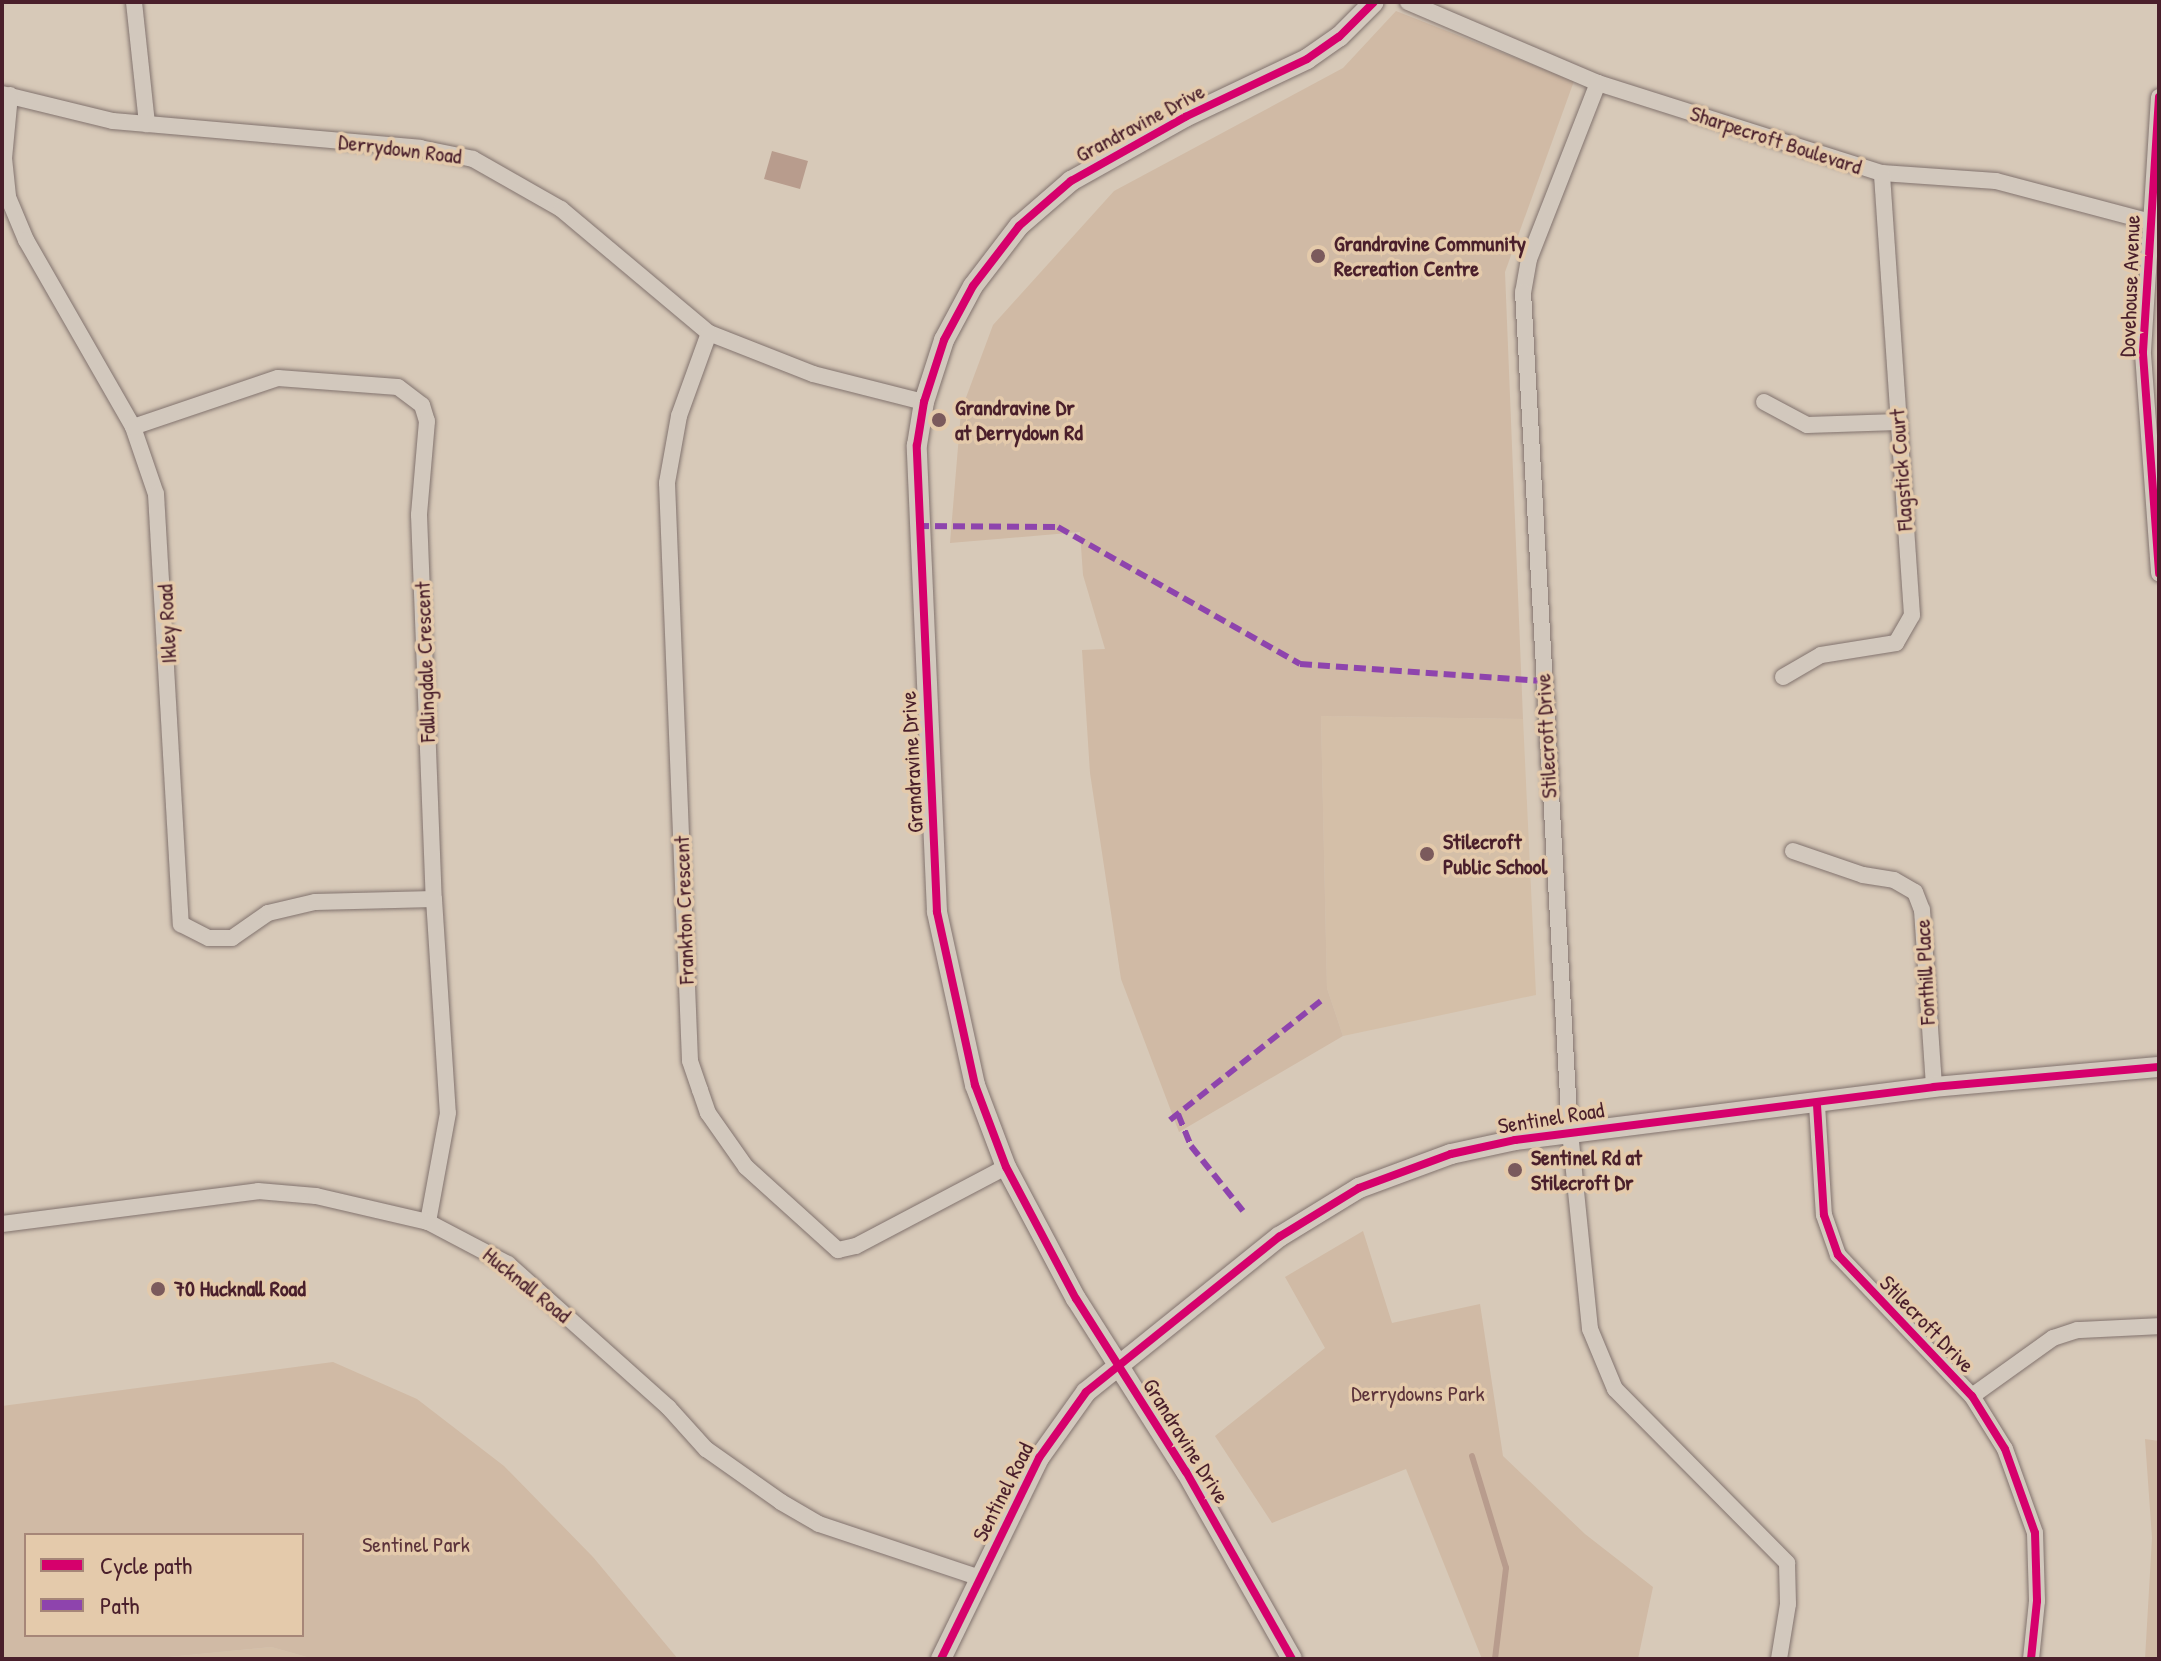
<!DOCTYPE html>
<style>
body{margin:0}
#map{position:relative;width:2161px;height:1661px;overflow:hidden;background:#d7c9b8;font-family:"Patrick Hand",sans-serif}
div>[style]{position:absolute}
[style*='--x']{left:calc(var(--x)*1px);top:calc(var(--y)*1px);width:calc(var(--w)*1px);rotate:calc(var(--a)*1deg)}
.built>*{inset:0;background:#d4bfa8}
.green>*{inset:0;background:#d0baa5}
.water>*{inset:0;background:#b89c8d}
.stream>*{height:6px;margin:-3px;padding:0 3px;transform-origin:3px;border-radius:3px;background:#b89c8d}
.roads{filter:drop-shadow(0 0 2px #82736e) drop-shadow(0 0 2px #82736e)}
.minor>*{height:16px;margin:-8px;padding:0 8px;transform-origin:8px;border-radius:8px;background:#d2c8bd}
.tertiary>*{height:20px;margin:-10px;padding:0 10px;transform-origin:10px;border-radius:10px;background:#d2c8bd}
.quiet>*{height:6px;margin-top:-3px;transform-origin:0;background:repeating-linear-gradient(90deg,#8e44ad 0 12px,transparent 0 18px)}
.cycleway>*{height:8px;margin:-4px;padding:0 4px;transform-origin:4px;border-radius:4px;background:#d6006c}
.dots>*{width:22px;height:22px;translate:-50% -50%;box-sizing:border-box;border:4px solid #e4caab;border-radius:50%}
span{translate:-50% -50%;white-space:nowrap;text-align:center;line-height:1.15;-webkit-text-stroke:7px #e4caab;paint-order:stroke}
.street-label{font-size:22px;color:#4a1f2b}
.poi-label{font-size:22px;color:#4a1f2b;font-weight:700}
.left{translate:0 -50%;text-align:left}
.park-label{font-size:22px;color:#5d343b}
.frame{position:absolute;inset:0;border:4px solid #4a1f2b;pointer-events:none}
.legend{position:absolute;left:24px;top:1533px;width:280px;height:104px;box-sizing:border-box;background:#e4caab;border:2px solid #a68678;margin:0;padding:10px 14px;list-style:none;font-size:24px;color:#4a1f2b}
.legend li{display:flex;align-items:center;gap:16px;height:40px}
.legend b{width:40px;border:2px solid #a68678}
</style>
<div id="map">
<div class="built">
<i style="clip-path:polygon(1321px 716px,1523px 719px,1536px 995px,1343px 1036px,1327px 988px)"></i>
<i style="clip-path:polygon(271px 1647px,314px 1659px,148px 1659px)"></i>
</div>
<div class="green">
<i style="clip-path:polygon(1396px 11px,1574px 81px,1505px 272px,1523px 719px,1321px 716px,1327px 988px,1343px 1036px,1179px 1132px,1121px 979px,1090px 773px,1082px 650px,1105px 649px,1083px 575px,1080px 532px,950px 543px,961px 411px,993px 325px,1114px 191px,1343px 68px)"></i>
<i style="clip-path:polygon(1363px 1231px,1392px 1323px,1480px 1304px,1503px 1456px,1585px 1534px,1653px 1587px,1638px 1659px,1482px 1659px,1406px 1469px,1272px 1523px,1215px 1436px,1325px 1348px,1285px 1277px)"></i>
<i style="clip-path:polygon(evenodd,333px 1362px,417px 1399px,504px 1466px,593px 1557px,678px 1659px,314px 1659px,271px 1647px,148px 1659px,2px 1659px,2px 1406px,333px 1362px,26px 1535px,302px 1535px,302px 1635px,26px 1635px,26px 1535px)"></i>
<i style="clip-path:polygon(2145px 1439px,2159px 1441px,2159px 1659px,2145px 1659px,2152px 1538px)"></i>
</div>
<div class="water">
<i style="clip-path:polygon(772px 151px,808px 161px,800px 189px,764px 179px)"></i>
</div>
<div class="stream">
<i style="--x:1472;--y:1456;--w:117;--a:73.1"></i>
<i style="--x:1506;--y:1568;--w:92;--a:96.9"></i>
</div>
<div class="roads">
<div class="minor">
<i style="--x:134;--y:2;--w:123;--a:83.9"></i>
<i style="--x:1408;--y:2;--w:207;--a:23.1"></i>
<i style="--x:1598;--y:83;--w:298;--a:17.6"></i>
<i style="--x:1882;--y:173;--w:114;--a:4"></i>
<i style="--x:1996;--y:181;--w:169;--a:14.8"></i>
<i style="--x:1598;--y:83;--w:189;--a:111.4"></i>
<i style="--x:1529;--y:259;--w:34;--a:100"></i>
<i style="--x:1523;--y:292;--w:841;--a:86.8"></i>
<i style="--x:1570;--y:1132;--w:198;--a:84.2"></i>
<i style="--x:1590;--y:1329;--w:65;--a:67.4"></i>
<i style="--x:1615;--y:1389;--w:245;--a:45.3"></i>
<i style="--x:1787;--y:1563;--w:41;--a:88.6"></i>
<i style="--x:1788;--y:1604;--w:56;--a:99.3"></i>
<i style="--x:2;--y:94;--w:114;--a:13.7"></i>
<i style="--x:113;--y:121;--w:308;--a:5"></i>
<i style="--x:420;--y:148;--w:54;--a:11.7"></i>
<i style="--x:473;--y:159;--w:101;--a:29.6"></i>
<i style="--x:561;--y:209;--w:193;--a:40"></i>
<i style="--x:709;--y:333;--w:112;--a:21.5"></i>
<i style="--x:813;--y:374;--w:114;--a:14.2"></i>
<i style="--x:10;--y:95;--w:63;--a:95.4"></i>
<i style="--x:4;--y:158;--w:39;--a:84"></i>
<i style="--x:8;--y:197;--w:47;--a:67.3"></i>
<i style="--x:26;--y:240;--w:215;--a:60.2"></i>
<i style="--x:133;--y:427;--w:71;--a:71.1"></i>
<i style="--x:156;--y:494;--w:431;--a:86.7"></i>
<i style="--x:181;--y:924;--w:31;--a:27"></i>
<i style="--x:209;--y:938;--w:23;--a:0"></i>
<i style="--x:232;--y:938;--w:44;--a:-34.8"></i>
<i style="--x:268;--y:913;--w:48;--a:-13.2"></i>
<i style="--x:315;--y:902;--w:119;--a:-1.4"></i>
<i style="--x:2159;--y:97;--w:257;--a:93.6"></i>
<i style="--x:2143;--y:354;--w:220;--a:85.8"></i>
<i style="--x:709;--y:333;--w:88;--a:109.9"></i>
<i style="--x:679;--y:416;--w:68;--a:100.2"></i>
<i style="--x:667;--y:483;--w:578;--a:87.72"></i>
<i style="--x:690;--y:1061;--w:31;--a:71"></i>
<i style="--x:700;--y:1090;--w:24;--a:71"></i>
<i style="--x:708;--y:1113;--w:66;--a:54.9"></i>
<i style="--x:746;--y:1167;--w:124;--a:42.1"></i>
<i style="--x:838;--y:1250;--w:18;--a:-13"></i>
<i style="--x:856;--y:1246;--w:170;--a:-27.8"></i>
<i style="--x:1764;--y:402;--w:49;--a:28.1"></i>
<i style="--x:1807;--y:425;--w:91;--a:-1.9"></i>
<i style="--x:133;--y:427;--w:153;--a:-18.7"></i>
<i style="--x:278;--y:378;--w:120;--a:4.3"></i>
<i style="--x:398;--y:387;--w:30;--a:37"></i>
<i style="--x:422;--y:405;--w:17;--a:73"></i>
<i style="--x:427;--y:421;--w:94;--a:94.9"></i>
<i style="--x:419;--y:515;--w:384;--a:87.8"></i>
<i style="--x:434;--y:899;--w:214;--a:86.3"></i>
<i style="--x:448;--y:1113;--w:111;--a:100.4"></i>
<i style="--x:1783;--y:677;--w:44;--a:-30.1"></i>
<i style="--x:1821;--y:655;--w:76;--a:-9.1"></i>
<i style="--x:1896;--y:643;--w:32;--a:-60"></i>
<i style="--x:1912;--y:615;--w:443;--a:-93.9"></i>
<i style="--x:1793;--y:851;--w:74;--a:18.9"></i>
<i style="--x:1863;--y:875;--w:31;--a:9"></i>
<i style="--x:1894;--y:880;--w:24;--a:30"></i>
<i style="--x:1915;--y:892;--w:19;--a:69"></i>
<i style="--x:1922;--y:910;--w:177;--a:86.1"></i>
<i style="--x:1817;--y:1105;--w:110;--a:86.4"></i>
<i style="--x:1824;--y:1215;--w:42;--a:70.7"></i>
<i style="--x:1838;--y:1255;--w:195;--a:46.5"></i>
<i style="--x:1972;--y:1396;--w:62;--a:58.1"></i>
<i style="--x:2005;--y:1449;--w:89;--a:70.3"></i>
<i style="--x:2035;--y:1533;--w:68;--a:88.3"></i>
<i style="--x:2037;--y:1601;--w:58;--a:95.9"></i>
<i style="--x:2;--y:1224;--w:258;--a:-7.3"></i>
<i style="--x:258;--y:1191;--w:58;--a:4.9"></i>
<i style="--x:316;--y:1196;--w:115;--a:13.1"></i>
<i style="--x:428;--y:1222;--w:90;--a:27.7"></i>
<i style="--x:508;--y:1264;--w:215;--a:41.8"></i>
<i style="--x:668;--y:1407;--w:57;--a:47.9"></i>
<i style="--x:706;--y:1449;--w:92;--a:35.2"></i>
<i style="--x:781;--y:1502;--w:44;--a:30.1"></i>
<i style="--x:819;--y:1524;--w:170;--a:18.5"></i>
<i style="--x:1972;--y:1396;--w:100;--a:-35.6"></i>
<i style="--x:2053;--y:1338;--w:26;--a:-18"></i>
<i style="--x:2078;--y:1330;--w:81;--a:-2.8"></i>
</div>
<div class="tertiary">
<i style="--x:941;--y:1659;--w:224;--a:-64"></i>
<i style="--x:1039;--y:1458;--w:81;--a:-54.5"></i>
<i style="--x:1086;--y:1392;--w:248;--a:-38.8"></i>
<i style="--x:1279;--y:1237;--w:94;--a:-31.5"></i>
<i style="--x:1359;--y:1188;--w:98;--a:-20.3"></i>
<i style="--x:1451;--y:1154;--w:66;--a:-12.3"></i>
<i style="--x:1515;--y:1140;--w:422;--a:-7.2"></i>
<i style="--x:1934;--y:1087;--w:226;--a:-5.1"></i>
<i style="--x:1292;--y:1659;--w:215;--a:-119.5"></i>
<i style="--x:1186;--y:1472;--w:205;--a:-122.4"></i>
<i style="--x:1076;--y:1299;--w:149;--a:-117.9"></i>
<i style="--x:1006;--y:1167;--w:88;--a:-110.7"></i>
<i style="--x:975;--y:1085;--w:177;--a:-102.4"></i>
<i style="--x:937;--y:912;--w:467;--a:-92.5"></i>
<i style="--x:917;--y:445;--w:44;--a:-80.8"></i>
<i style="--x:924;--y:402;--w:65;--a:-72.1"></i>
<i style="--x:944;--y:340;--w:61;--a:-61.8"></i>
<i style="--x:973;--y:286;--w:76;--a:-52.5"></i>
<i style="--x:1019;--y:226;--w:69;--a:-40.9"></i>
<i style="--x:1071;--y:181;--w:131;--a:-29.3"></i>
<i style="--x:1185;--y:117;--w:135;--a:-25.4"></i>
<i style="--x:1307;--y:59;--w:39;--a:-35"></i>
<i style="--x:1339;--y:37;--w:49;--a:-45"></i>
</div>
</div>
<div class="quiet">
<i style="--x:917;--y:526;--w:141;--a:0.4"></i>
<i style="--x:1058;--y:527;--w:278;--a:29.5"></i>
<i style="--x:1300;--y:664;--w:243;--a:4"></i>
<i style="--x:1178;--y:1114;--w:35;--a:68"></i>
<i style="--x:1191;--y:1146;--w:83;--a:51.3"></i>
<i style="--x:1170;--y:1120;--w:194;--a:-38.3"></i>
</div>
<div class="cycleway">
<i style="--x:2159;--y:97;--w:257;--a:93.6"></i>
<i style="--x:2143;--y:354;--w:220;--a:85.8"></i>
<i style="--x:1817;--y:1105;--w:110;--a:86.4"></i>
<i style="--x:1824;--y:1215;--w:42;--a:70.7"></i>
<i style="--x:1838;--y:1255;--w:195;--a:46.5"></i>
<i style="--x:1972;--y:1396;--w:62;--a:58.1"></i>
<i style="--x:2005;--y:1449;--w:89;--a:70.3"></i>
<i style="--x:2035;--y:1533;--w:68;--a:88.3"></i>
<i style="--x:2037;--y:1601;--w:58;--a:95.9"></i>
<i style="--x:941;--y:1659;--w:224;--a:-64"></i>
<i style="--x:1039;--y:1458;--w:81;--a:-54.5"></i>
<i style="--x:1086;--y:1392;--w:248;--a:-38.8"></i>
<i style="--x:1279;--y:1237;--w:94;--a:-31.5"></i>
<i style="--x:1359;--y:1188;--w:98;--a:-20.3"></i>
<i style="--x:1451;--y:1154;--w:66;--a:-12.3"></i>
<i style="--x:1515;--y:1140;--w:422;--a:-7.2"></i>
<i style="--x:1934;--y:1087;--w:226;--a:-5.1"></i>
<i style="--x:1292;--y:1659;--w:215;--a:-119.5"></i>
<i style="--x:1186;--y:1472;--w:205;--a:-122.4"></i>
<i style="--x:1076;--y:1299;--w:149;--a:-117.9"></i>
<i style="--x:1006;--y:1167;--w:88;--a:-110.7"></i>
<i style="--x:975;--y:1085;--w:177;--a:-102.4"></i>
<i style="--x:937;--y:912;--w:467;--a:-92.5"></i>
<i style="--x:917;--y:445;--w:44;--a:-80.8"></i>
<i style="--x:924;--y:402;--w:65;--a:-72.1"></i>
<i style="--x:944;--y:340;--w:61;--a:-61.8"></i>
<i style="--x:973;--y:286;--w:76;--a:-52.5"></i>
<i style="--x:1019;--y:226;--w:69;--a:-40.9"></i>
<i style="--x:1071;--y:181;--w:131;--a:-29.3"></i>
<i style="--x:1185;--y:117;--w:135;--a:-25.4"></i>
<i style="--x:1307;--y:59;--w:39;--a:-35"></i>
<i style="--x:1339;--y:37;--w:49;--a:-45"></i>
</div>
<div class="dots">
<i style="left:1318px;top:256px;background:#7b5a5c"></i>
<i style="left:939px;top:420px;background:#7b5a5c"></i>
<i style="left:1427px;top:854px;background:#7b5a5c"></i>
<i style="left:1515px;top:1170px;background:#7b5a5c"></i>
<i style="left:158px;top:1289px;background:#7b5a5c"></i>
</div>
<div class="street-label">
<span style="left:1140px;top:123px;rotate:-28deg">Grandravine Drive</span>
<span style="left:1776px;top:140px;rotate:18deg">Sharpecroft Boulevard</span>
<span style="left:400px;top:149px;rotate:7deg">Derrydown Road</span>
<span style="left:2130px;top:286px;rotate:-88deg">Dovehouse Avenue</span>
<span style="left:1901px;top:470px;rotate:-94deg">Flagstick Court</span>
<span style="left:167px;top:624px;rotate:-93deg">Ikley Road</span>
<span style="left:425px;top:662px;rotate:-92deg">Fallingdale Crescent</span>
<span style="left:1546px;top:736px;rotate:-93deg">Stilecroft Drive</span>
<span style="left:912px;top:762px;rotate:-93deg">Grandravine Drive</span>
<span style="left:684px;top:910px;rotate:-92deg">Frankton Crescent</span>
<span style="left:1925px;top:972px;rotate:-93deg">Fonthill Place</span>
<span style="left:1551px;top:1118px;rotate:-9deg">Sentinel Road</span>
<span style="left:527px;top:1285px;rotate:39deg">Hucknall Road</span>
<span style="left:1927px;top:1324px;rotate:46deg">Stilecroft Drive</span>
<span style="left:1186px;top:1441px;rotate:58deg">Grandravine Drive</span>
<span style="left:1003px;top:1492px;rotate:-63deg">Sentinel Road</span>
</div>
<div class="poi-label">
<span class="left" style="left:1334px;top:256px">Grandravine Community<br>Recreation Centre</span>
<span class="left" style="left:955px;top:420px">Grandravine Dr<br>at Derrydown Rd</span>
<span class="left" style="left:1443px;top:854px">Stilecroft<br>Public School</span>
<span class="left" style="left:1531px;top:1170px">Sentinel Rd at<br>Stilecroft Dr</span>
<span class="left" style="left:174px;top:1289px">70 Hucknall Road</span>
</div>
<div class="park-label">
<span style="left:1418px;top:1394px">Derrydowns Park</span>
<span style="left:416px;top:1545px">Sentinel Park</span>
</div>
<div class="frame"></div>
<ul class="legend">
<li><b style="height:10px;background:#d6006c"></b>Cycle path</li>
<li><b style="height:10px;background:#8e44ad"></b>Path</li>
</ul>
</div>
